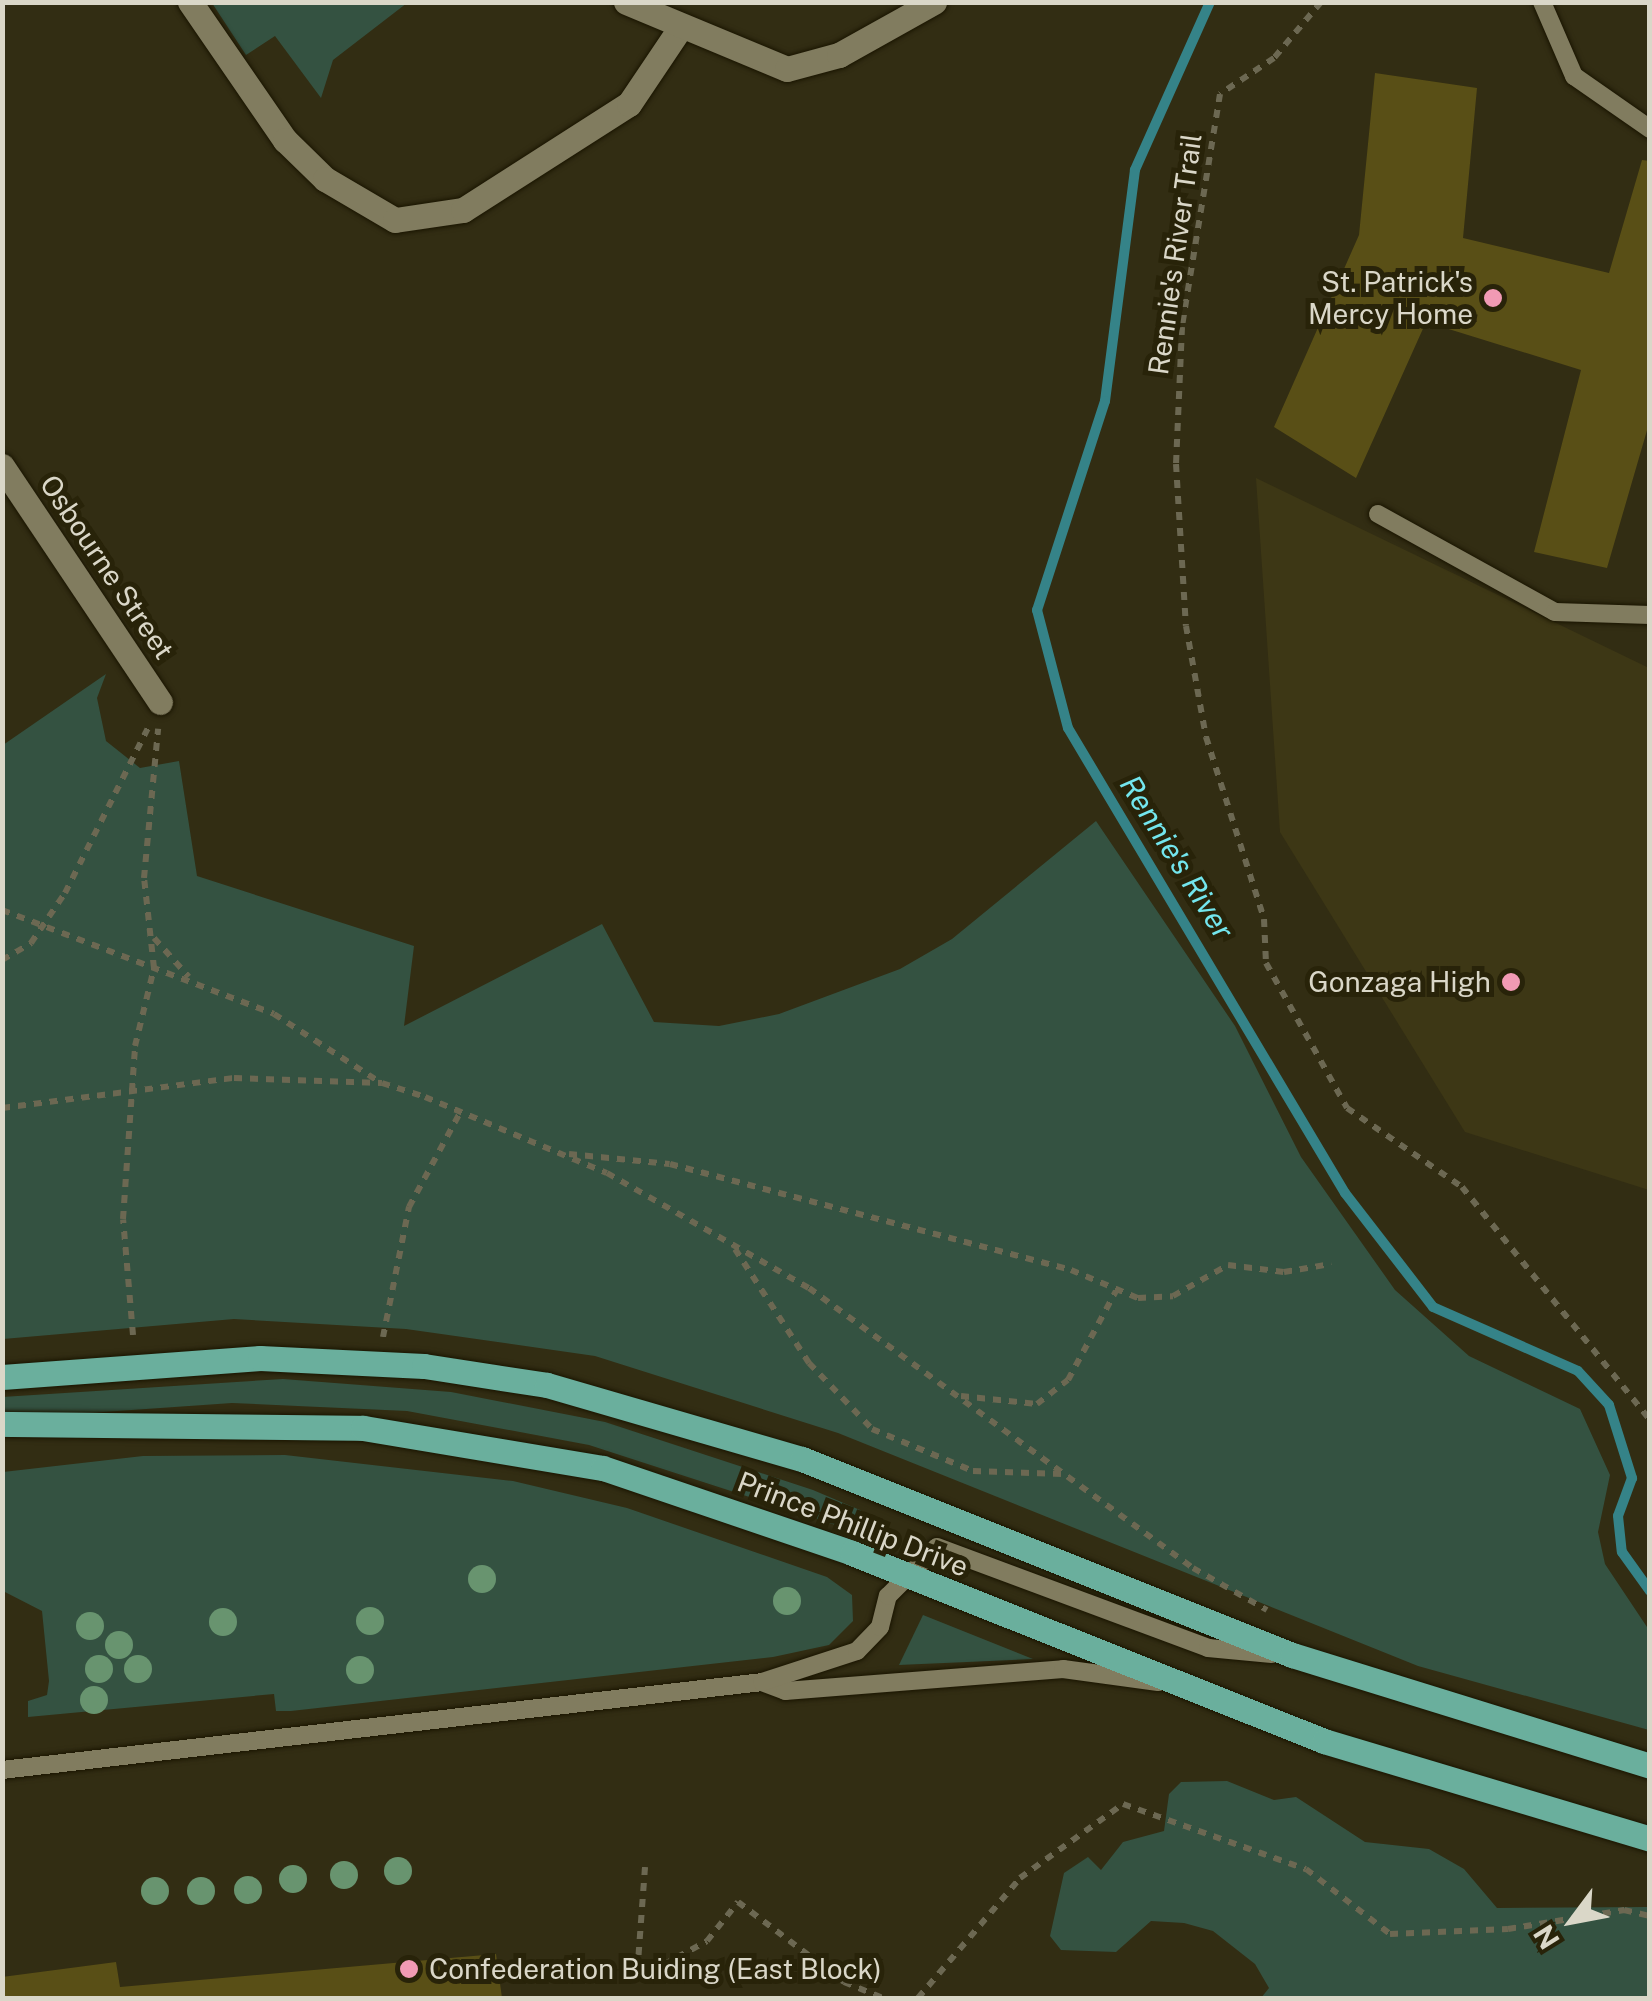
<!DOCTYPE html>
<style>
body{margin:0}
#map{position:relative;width:1652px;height:2001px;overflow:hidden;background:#322d13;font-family:"Public Sans",sans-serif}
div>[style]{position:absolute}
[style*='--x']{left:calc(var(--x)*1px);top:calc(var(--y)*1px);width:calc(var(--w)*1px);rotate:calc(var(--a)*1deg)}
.built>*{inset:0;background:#3d3715}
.green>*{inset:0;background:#345241}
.stream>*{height:10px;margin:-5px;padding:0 5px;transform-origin:5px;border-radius:5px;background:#358388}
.building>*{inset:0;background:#594f16}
.path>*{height:6px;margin-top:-3px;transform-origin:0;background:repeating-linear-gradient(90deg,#6c6852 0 8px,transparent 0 16px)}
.roads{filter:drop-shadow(0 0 2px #1a1500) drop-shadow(0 0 2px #1a1500)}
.service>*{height:18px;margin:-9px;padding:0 9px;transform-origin:9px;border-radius:9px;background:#817c5f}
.minor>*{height:25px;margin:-12.5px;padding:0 12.5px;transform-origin:12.5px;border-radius:12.5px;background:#817c5f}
.primary>*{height:25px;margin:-12.5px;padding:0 12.5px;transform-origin:12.5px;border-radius:12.5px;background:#6aaf9d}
.trees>*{width:28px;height:28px;margin:-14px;border-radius:50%;background:#68946f}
.dots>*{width:28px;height:28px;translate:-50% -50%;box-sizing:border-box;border:5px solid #282309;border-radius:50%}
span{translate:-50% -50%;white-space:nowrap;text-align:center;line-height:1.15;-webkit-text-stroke:10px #282309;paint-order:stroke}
.street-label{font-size:28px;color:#dad7c8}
.poi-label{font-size:28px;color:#dad7c8}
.right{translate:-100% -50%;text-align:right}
.left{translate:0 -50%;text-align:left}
.water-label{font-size:30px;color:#73e6ee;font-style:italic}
.frame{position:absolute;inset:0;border:5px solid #dad7c8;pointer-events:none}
.north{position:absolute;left:1522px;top:1871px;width:100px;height:100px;-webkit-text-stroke:8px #282309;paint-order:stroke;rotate:238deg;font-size:28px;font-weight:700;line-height:40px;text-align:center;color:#dad7c8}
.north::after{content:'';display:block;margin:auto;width:35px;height:45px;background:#dad7c8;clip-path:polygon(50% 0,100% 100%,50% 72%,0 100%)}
</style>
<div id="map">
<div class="built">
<i style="clip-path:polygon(1256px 478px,1649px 668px,1649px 1190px,1465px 1132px,1280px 832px)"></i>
</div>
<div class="green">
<i style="clip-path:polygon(212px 3px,407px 3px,333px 60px,321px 98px,275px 36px,246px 55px)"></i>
<i style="clip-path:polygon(106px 674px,97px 698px,106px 741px,140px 768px,179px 761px,197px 876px,414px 946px,404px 1026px,602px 924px,654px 1022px,719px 1026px,779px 1014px,900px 969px,952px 939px,1096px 821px,1235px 1026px,1301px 1157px,1395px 1290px,1469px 1356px,1580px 1409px,1610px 1475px,1598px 1532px,1605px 1564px,1649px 1630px,1649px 1730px,1418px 1666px,838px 1433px,595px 1356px,406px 1329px,234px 1319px,3px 1339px,3px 745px)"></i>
<i style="clip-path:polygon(283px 1379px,451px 1392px,605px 1422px,813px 1490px,860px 1510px,891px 1543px,589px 1445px,407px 1411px,232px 1403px,3px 1419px,2px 1397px)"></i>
<i style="clip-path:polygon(285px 1455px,513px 1481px,627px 1508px,827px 1577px,852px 1595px,853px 1621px,829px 1645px,773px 1657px,291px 1711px,276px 1711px,274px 1694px,28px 1717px,28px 1701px,47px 1695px,49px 1681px,42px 1611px,3px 1591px,3px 1472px,143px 1456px)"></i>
<i style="clip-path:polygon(923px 1615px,1033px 1659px,899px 1665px)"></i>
<i style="clip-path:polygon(1227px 1781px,1274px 1800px,1296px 1797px,1365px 1842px,1429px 1849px,1464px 1869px,1497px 1908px,1649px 1907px,1649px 1998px,1261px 1998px,1269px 1988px,1255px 1964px,1213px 1931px,1184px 1923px,1151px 1921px,1116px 1952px,1061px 1950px,1050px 1936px,1064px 1873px,1088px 1857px,1101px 1870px,1123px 1842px,1164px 1831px,1169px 1794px,1181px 1782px)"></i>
</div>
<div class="stream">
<i style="--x:1210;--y:2;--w:184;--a:114.1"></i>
<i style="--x:1135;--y:170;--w:233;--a:97.4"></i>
<i style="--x:1105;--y:401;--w:220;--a:108"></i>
<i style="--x:1037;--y:610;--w:122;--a:75.3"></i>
<i style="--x:1068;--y:728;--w:541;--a:59.22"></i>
<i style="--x:1345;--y:1193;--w:144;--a:52.3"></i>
<i style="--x:1433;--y:1307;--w:158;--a:23.8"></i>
<i style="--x:1578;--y:1371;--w:46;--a:47.6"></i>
<i style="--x:1609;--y:1405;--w:77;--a:72.5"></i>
<i style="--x:1632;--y:1478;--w:40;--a:110.2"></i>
<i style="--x:1618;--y:1516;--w:36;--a:84"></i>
<i style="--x:1622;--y:1552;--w:48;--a:54.3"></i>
</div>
<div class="building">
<i style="clip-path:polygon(1375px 73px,1477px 88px,1463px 238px,1609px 273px,1642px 160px,1650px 161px,1650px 420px,1607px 568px,1534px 552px,1581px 370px,1426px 322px,1356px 478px,1274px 427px,1359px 235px)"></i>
<i style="clip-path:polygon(496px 1954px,502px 1998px,2px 1998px,2px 1977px,116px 1962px,120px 1987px)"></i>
</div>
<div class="path">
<i style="--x:1321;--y:2;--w:73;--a:130"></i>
<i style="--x:1274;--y:58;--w:65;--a:146.3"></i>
<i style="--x:1220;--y:94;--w:236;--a:99.3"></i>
<i style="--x:1182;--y:327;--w:137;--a:92.5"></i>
<i style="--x:1176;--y:464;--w:162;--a:86.5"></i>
<i style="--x:1186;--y:626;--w:113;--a:79.8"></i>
<i style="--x:1206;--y:737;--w:191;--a:72.3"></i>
<i style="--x:1264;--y:919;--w:44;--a:87.4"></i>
<i style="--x:1266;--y:963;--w:166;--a:60.8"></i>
<i style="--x:1347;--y:1108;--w:140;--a:34.5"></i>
<i style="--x:1462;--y:1187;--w:299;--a:51.1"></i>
<i style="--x:2;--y:910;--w:291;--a:20.9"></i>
<i style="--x:274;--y:1014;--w:127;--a:32.8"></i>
<i style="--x:154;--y:938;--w:52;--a:48.1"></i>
<i style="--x:2;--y:960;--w:34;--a:-30"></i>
<i style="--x:31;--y:943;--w:60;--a:-55.8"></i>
<i style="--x:65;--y:893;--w:189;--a:-63.3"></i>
<i style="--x:2;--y:1108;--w:234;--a:-7.4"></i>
<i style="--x:234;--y:1078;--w:148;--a:1.9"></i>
<i style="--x:382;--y:1083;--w:45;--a:18"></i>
<i style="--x:425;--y:1097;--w:197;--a:22.7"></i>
<i style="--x:607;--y:1173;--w:232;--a:29.7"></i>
<i style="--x:809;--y:1288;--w:475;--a:36.1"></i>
<i style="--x:1193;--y:1568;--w:85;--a:29.6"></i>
<i style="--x:569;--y:1154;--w:101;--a:5.7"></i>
<i style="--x:670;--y:1164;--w:415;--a:14.8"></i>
<i style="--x:1071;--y:1270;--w:73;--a:22.7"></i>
<i style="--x:1138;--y:1298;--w:35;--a:-3"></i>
<i style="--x:1173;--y:1296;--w:63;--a:-29.4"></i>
<i style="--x:1228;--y:1265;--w:56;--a:7.1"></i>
<i style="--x:1284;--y:1272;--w:48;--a:-9.7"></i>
<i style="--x:735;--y:1249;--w:136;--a:57"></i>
<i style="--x:809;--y:1363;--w:91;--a:46.3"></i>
<i style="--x:872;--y:1429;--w:109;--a:22.6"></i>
<i style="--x:973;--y:1471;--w:90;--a:1.9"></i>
<i style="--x:133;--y:1335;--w:116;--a:-94.9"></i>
<i style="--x:123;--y:1219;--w:173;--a:-86"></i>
<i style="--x:135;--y:1046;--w:80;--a:-76.3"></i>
<i style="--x:154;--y:968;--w:91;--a:-96.3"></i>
<i style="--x:144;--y:878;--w:150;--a:-84.6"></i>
<i style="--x:383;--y:1337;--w:133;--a:-78.7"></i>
<i style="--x:409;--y:1207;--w:109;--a:-61.6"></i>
<i style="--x:961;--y:1396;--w:76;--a:6"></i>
<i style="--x:1037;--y:1404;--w:39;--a:-38"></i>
<i style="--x:1068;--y:1380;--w:101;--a:-61.7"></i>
<i style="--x:645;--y:1867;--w:96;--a:94.2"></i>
<i style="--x:638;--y:1963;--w:25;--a:5"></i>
<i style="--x:663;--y:1965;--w:50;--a:-28.6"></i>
<i style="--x:707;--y:1941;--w:50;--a:-51.5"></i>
<i style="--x:738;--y:1902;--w:133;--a:37"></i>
<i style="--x:844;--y:1982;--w:42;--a:22.3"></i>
<i style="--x:918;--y:1998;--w:157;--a:-49.6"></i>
<i style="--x:1020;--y:1878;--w:127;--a:-35.7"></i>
<i style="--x:1123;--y:1804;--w:194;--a:19.6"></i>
<i style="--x:1306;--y:1869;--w:106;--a:37.7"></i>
<i style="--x:1390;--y:1934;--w:118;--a:-2.4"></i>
<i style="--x:1508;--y:1929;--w:118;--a:-9.3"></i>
<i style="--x:1624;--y:1910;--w:27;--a:13"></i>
</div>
<div class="roads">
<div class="service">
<i style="--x:1542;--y:2;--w:81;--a:66.6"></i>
<i style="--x:1574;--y:76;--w:93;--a:34.9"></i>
<i style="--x:1378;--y:514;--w:202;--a:29"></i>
<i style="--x:1555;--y:612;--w:95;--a:1.8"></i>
<i style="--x:762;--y:1682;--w:25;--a:21"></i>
<i style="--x:785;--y:1691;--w:279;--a:-4.5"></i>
<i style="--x:1063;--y:1669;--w:96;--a:7.8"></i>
<i style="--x:2;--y:1770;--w:765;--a:-6.6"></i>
<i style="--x:762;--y:1682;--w:100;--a:-18.1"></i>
<i style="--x:857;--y:1651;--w:33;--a:-46"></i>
<i style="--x:880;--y:1627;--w:32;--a:-76"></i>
<i style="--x:888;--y:1596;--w:69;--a:-45"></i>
<i style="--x:937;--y:1547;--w:289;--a:20.4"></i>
<i style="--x:1208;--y:1648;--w:64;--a:5.4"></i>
</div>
<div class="minor">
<i style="--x:190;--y:2;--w:168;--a:55.5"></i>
<i style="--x:285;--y:140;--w:56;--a:44.3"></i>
<i style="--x:325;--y:179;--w:81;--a:30.4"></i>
<i style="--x:395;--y:220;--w:69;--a:-8.4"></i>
<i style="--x:463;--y:210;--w:197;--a:-32.6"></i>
<i style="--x:629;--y:104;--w:92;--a:-56.1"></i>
<i style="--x:626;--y:2;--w:174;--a:22.6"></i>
<i style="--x:787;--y:69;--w:54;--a:-15.1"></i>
<i style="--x:839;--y:55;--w:109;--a:-29.2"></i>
<i style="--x:2;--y:466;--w:284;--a:56.2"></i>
</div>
<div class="primary">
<i style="--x:2;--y:1377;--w:259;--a:-4.2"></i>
<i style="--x:260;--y:1358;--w:164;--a:2.8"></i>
<i style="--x:424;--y:1366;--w:124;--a:8.8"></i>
<i style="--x:547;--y:1385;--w:266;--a:16.2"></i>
<i style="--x:802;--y:1459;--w:528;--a:21.8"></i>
<i style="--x:1292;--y:1655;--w:375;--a:17.2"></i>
<i style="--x:2;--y:1424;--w:361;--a:0.6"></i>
<i style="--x:363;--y:1428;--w:243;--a:9.5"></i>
<i style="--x:603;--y:1468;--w:263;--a:18.8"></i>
<i style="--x:852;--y:1553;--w:508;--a:21.72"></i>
<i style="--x:1324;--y:1741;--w:340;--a:16.7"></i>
</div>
</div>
<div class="trees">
<i style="left:482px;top:1579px"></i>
<i style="left:787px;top:1601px"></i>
<i style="left:370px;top:1621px"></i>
<i style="left:223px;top:1622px"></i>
<i style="left:90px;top:1626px"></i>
<i style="left:119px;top:1645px"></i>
<i style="left:99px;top:1669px"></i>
<i style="left:138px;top:1669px"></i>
<i style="left:360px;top:1670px"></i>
<i style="left:94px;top:1700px"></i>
<i style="left:398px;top:1871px"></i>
<i style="left:344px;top:1875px"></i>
<i style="left:293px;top:1879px"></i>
<i style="left:248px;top:1890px"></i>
<i style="left:155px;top:1891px"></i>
<i style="left:201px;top:1891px"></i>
</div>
<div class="dots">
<i style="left:1493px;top:298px;background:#f19ab4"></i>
<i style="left:1511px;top:982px;background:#f19ab4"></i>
<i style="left:409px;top:1969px;background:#f19ab4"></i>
</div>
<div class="street-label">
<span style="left:1175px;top:254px;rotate:-82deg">Rennie's River Trail</span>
<span style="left:107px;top:567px;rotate:56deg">Osbourne Street</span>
<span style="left:853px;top:1524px;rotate:21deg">Prince Phillip Drive</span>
</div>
<div class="poi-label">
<span class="right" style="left:1473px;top:298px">St. Patrick's<br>Mercy Home</span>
<span class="right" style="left:1491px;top:982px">Gonzaga High</span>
<span class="left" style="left:429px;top:1969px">Confederation Buiding (East Block)</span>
</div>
<div class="water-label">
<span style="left:1177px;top:857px;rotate:58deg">Rennie's River</span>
</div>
<div class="frame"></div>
<div class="north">N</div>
</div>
